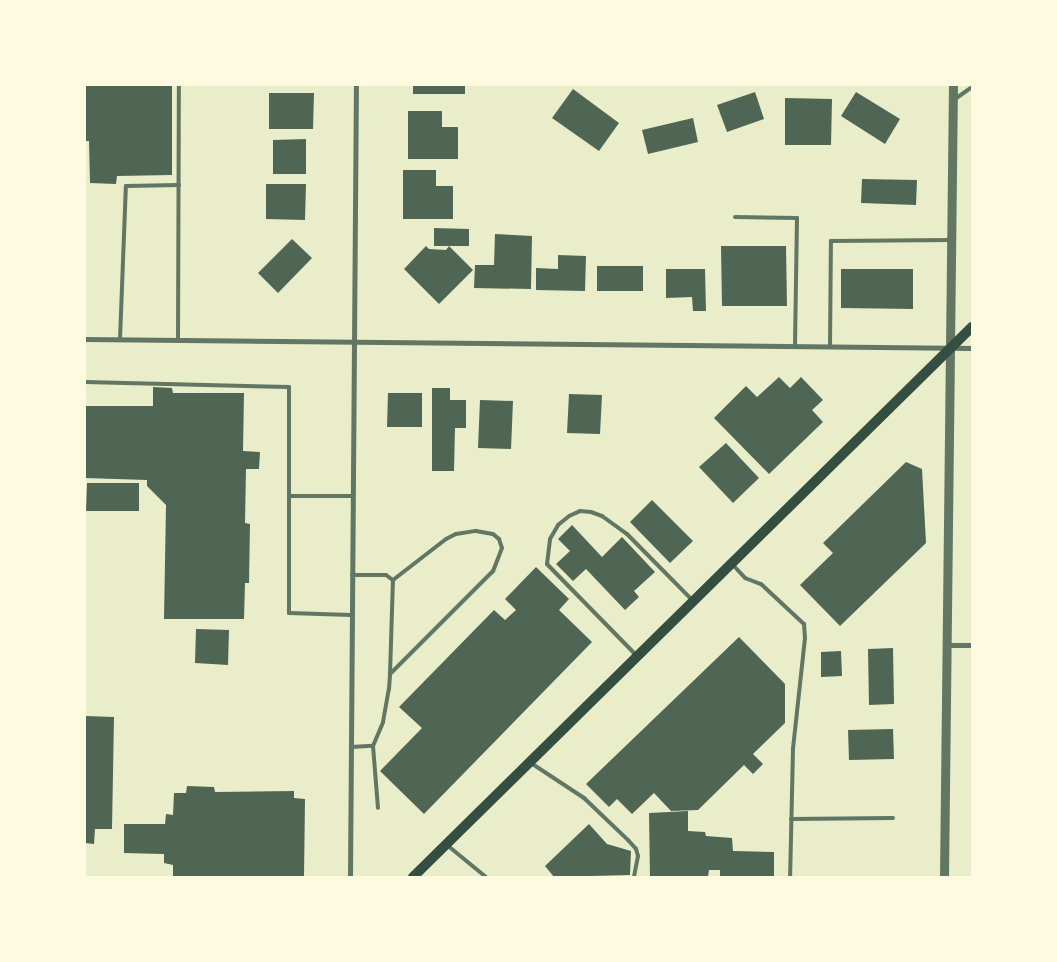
<!DOCTYPE html>
<style>
body{margin:0}
#map{position:relative;width:1057px;height:962px;overflow:hidden;background:#e9edc9;font-family:Quicksand,sans-serif}
div>[style]{position:absolute}
[style*='--x']{left:calc(var(--x)*1px);top:calc(var(--y)*1px);width:calc(var(--w)*1px);rotate:calc(var(--a)*1deg)}
.building>*{inset:0;background:#4f6655}
.service>*{height:4px;margin:-2px;padding:0 2px;transform-origin:2px;border-radius:2px;background:#617663}
.minor>*{height:5px;margin:-2.5px;padding:0 2.5px;transform-origin:2.5px;border-radius:2.5px;background:#617663}
.tertiary>*{height:9px;margin:-4.5px;padding:0 4.5px;transform-origin:4.5px;border-radius:4.5px;background:#617663}
.secondary>*{height:10px;margin:-5px;padding:0 5px;transform-origin:5px;border-radius:5px;background:#344e41}
span{translate:-50% -50%;white-space:nowrap;text-align:center;line-height:1.15;-webkit-text-stroke:4px #fefae0;paint-order:stroke}
.frame{position:absolute;inset:0;border:86px solid #fefae0;pointer-events:none}
</style>
<div id="map">
<div class="building">
<i style="clip-path:polygon(85px 85px,172px 85px,172px 175px,117px 176px,116px 184px,90px 183px,89px 141px,85px 141px)"></i>
<i style="clip-path:polygon(413px 85px,465px 85px,465px 94px,413px 94px)"></i>
<i style="clip-path:polygon(573px 89px,619px 123px,599px 151px,552px 118px)"></i>
<i style="clip-path:polygon(755px 92px,764px 119px,727px 132px,717px 105px)"></i>
<i style="clip-path:polygon(856px 92px,900px 119px,885px 144px,841px 116px)"></i>
<i style="clip-path:polygon(269px 93px,314px 93px,313px 129px,269px 129px)"></i>
<i style="clip-path:polygon(785px 98px,832px 99px,831px 145px,785px 145px)"></i>
<i style="clip-path:polygon(408px 111px,442px 111px,442px 127px,458px 127px,458px 159px,408px 159px)"></i>
<i style="clip-path:polygon(693px 118px,698px 142px,648px 154px,642px 130px)"></i>
<i style="clip-path:polygon(306px 139px,306px 174px,273px 174px,273px 140px)"></i>
<i style="clip-path:polygon(403px 170px,436px 170px,436px 186px,453px 186px,453px 219px,403px 219px)"></i>
<i style="clip-path:polygon(862px 179px,917px 180px,916px 205px,861px 203px)"></i>
<i style="clip-path:polygon(266px 184px,306px 184px,305px 220px,266px 219px)"></i>
<i style="clip-path:polygon(434px 228px,469px 229px,469px 246px,434px 246px)"></i>
<i style="clip-path:polygon(495px 234px,532px 236px,531px 289px,474px 288px,475px 265px,494px 265px)"></i>
<i style="clip-path:polygon(292px 239px,312px 258px,278px 293px,258px 273px)"></i>
<i style="clip-path:polygon(426px 246px,429px 249px,446px 250px,449px 246px,473px 270px,439px 304px,404px 269px)"></i>
<i style="clip-path:polygon(721px 246px,786px 246px,787px 306px,722px 306px)"></i>
<i style="clip-path:polygon(558px 255px,586px 256px,585px 291px,536px 290px,536px 268px,558px 269px)"></i>
<i style="clip-path:polygon(597px 266px,643px 266px,643px 291px,597px 291px)"></i>
<i style="clip-path:polygon(666px 269px,705px 269px,706px 311px,693px 311px,692px 297px,666px 298px)"></i>
<i style="clip-path:polygon(841px 269px,913px 269px,913px 309px,841px 308px)"></i>
<i style="clip-path:polygon(779px 377px,790px 388px,801px 377px,823px 400px,812px 410px,823px 422px,769px 474px,714px 418px,746px 386px,757px 397px)"></i>
<i style="clip-path:polygon(153px 387px,172px 388px,173px 393px,244px 393px,243px 451px,260px 452px,259px 469px,246px 469px,245px 523px,250px 524px,249px 583px,245px 583px,244px 619px,164px 619px,166px 505px,147px 486px,147px 480px,85px 478px,85px 406px,153px 406px)"></i>
<i style="clip-path:polygon(432px 388px,450px 388px,450px 400px,466px 400px,466px 428px,455px 428px,454px 471px,432px 471px)"></i>
<i style="clip-path:polygon(388px 393px,422px 393px,422px 427px,387px 427px)"></i>
<i style="clip-path:polygon(569px 394px,602px 395px,600px 434px,567px 433px)"></i>
<i style="clip-path:polygon(480px 400px,513px 401px,511px 449px,478px 448px)"></i>
<i style="clip-path:polygon(726px 443px,759px 478px,733px 503px,699px 467px)"></i>
<i style="clip-path:polygon(906px 462px,922px 469px,926px 543px,840px 626px,800px 585px,833px 553px,823px 543px)"></i>
<i style="clip-path:polygon(87px 483px,139px 483px,139px 511px,86px 511px)"></i>
<i style="clip-path:polygon(652px 500px,693px 541px,670px 563px,630px 522px)"></i>
<i style="clip-path:polygon(572px 525px,602px 557px,622px 537px,655px 572px,634px 591px,639px 597px,625px 610px,586px 569px,573px 581px,556px 564px,570px 551px,558px 539px)"></i>
<i style="clip-path:polygon(536px 567px,569px 599px,559px 610px,592px 642px,424px 814px,380px 771px,422px 728px,399px 707px,494px 610px,505px 620px,516px 610px,505px 599px)"></i>
<i style="clip-path:polygon(196px 629px,229px 630px,228px 665px,195px 663px)"></i>
<i style="clip-path:polygon(739px 637px,785px 684px,785px 723px,753px 754px,763px 764px,753px 774px,744px 765px,698px 810px,671px 811px,654px 793px,632px 814px,617px 799px,609px 807px,586px 784px)"></i>
<i style="clip-path:polygon(893px 648px,894px 704px,869px 705px,868px 649px)"></i>
<i style="clip-path:polygon(841px 651px,842px 676px,821px 677px,821px 652px)"></i>
<i style="clip-path:polygon(85px 716px,114px 717px,112px 829px,95px 829px,94px 844px,85px 843px)"></i>
<i style="clip-path:polygon(893px 729px,894px 759px,849px 760px,848px 730px)"></i>
<i style="clip-path:polygon(187px 786px,214px 787px,215px 792px,294px 791px,294px 798px,305px 799px,304px 877px,173px 877px,173px 865px,164px 863px,164px 854px,124px 853px,124px 824px,165px 824px,166px 814px,173px 815px,174px 793px,186px 793px)"></i>
<i style="clip-path:polygon(688px 811px,688px 831px,705px 832px,706px 836px,732px 838px,733px 851px,774px 852px,774px 877px,720px 877px,720px 870px,709px 870px,708px 877px,650px 877px,649px 813px)"></i>
<i style="clip-path:polygon(589px 824px,607px 844px,631px 851px,630px 875px,554px 877px,545px 866px)"></i>
</div>
<div class="service">
<i style="--x:955;--y:99;--w:21;--a:-35"></i>
<i style="--x:735;--y:217;--w:62;--a:0.9"></i>
<i style="--x:797;--y:218;--w:129;--a:90.9"></i>
<i style="--x:120;--y:339;--w:153;--a:-87.8"></i>
<i style="--x:126;--y:186;--w:53;--a:-1.1"></i>
<i style="--x:178;--y:339;--w:254;--a:-89.8"></i>
<i style="--x:830;--y:347;--w:106;--a:-89.5"></i>
<i style="--x:831;--y:241;--w:120;--a:-0.5"></i>
<i style="--x:85;--y:382;--w:204;--a:1.4"></i>
<i style="--x:289;--y:387;--w:226;--a:90"></i>
<i style="--x:289;--y:613;--w:62;--a:1.8"></i>
<i style="--x:289;--y:496;--w:63;--a:0"></i>
<i style="--x:733;--y:565;--w:18;--a:47"></i>
<i style="--x:745;--y:578;--w:17;--a:21"></i>
<i style="--x:761;--y:584;--w:59;--a:42.9"></i>
<i style="--x:804;--y:624;--w:14;--a:86"></i>
<i style="--x:805;--y:638;--w:112;--a:96.2"></i>
<i style="--x:793;--y:749;--w:128;--a:91.3"></i>
<i style="--x:352;--y:575;--w:34;--a:0"></i>
<i style="--x:386;--y:575;--w:9;--a:36"></i>
<i style="--x:636;--y:655;--w:127;--a:-134.4"></i>
<i style="--x:547;--y:564;--w:25;--a:-83"></i>
<i style="--x:550;--y:539;--w:16;--a:-60"></i>
<i style="--x:558;--y:525;--w:14;--a:-39"></i>
<i style="--x:569;--y:516;--w:12;--a:-24"></i>
<i style="--x:580;--y:511;--w:11;--a:5"></i>
<i style="--x:591;--y:512;--w:12;--a:20"></i>
<i style="--x:602;--y:516;--w:31;--a:36"></i>
<i style="--x:627;--y:534;--w:94;--a:45.4"></i>
<i style="--x:373;--y:746;--w:26;--a:-67"></i>
<i style="--x:383;--y:722;--w:34;--a:-80"></i>
<i style="--x:389;--y:689;--w:15;--a:-86"></i>
<i style="--x:390;--y:674;--w:94;--a:-88.2"></i>
<i style="--x:393;--y:580;--w:67;--a:-37.7"></i>
<i style="--x:446;--y:539;--w:11;--a:-27"></i>
<i style="--x:456;--y:534;--w:20;--a:-9"></i>
<i style="--x:476;--y:531;--w:17;--a:10"></i>
<i style="--x:493;--y:534;--w:8;--a:40"></i>
<i style="--x:499;--y:539;--w:9;--a:72"></i>
<i style="--x:502;--y:548;--w:25;--a:111"></i>
<i style="--x:493;--y:571;--w:146;--a:135"></i>
<i style="--x:351;--y:747;--w:22;--a:-3"></i>
<i style="--x:373;--y:746;--w:62;--a:85.4"></i>
<i style="--x:531;--y:763;--w:64;--a:33.4"></i>
<i style="--x:584;--y:798;--w:61;--a:43.7"></i>
<i style="--x:628;--y:840;--w:12;--a:48"></i>
<i style="--x:636;--y:849;--w:7;--a:74"></i>
<i style="--x:638;--y:856;--w:21;--a:101"></i>
<i style="--x:791;--y:819;--w:102;--a:-0.6"></i>
<i style="--x:447;--y:845;--w:50;--a:39.4"></i>
</div>
<div class="minor">
<i style="--x:85;--y:339;--w:887;--a:0.58"></i>
<i style="--x:948;--y:645;--w:24;--a:0"></i>
<i style="--x:350;--y:877;--w:792;--a:-89.57"></i>
</div>
<div class="tertiary">
<i style="--x:944;--y:877;--w:792;--a:-89.35"></i>
</div>
<div class="secondary">
<i style="--x:413;--y:877;--w:784;--a:-44.54"></i>
</div>
<div class="frame"></div>
</div>
